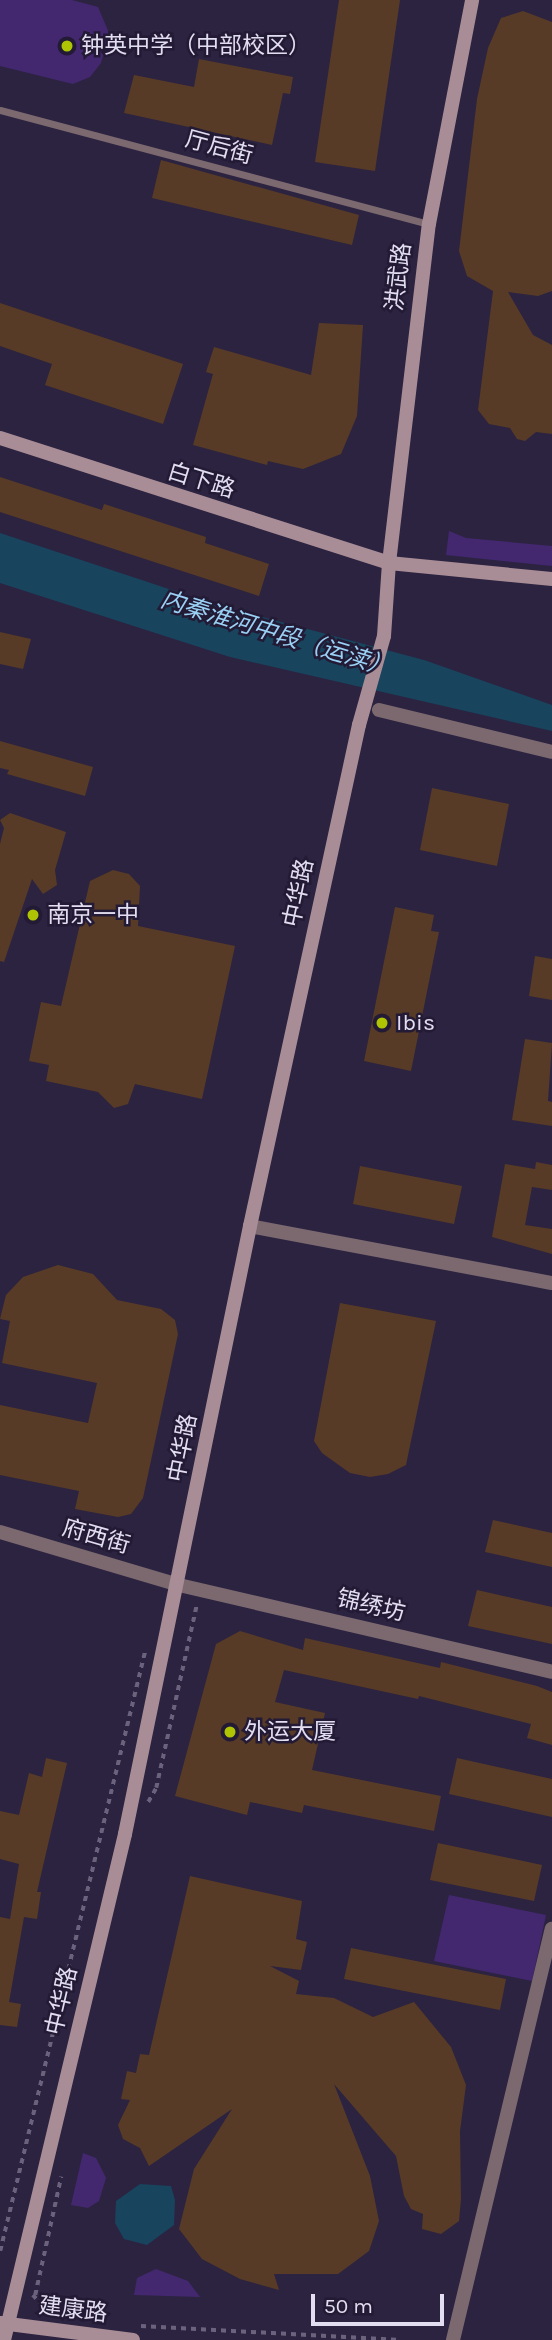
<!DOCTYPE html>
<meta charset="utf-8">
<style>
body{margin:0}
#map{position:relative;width:552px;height:2340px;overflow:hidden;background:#2c2340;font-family:Karla,"Noto Sans SC",sans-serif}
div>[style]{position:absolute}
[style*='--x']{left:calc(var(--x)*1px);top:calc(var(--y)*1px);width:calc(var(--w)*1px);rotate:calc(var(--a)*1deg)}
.green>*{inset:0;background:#43286f}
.water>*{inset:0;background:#18445d}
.building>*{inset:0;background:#573b26}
.path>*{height:3.5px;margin-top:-1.75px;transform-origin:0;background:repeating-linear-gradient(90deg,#6b637d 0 5px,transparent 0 10px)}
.lane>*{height:7px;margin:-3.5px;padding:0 3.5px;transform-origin:3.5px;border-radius:3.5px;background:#7b696f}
.street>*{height:14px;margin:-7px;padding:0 7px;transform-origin:7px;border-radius:7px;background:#7b696f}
.secondary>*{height:14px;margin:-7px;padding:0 7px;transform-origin:7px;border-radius:7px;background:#a98d96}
.dots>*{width:19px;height:19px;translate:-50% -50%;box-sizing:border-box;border:4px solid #231a35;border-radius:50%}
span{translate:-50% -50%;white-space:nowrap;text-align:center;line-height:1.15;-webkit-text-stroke:5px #231a35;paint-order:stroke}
.poi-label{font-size:23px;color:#e2ddf0}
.left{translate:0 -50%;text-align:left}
.street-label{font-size:23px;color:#e2ddf0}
.water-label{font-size:24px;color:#99d0f4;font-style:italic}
.scale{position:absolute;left:311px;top:2294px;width:133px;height:32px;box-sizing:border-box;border:4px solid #e2ddf0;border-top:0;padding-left:9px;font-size:21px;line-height:24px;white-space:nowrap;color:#e2ddf0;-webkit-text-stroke:5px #231a35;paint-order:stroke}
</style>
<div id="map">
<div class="green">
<i style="clip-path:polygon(0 0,72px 0,98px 7px,109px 33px,101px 63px,90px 77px,73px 84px,0 66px)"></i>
<i style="clip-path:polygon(449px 531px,466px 538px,552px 546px,552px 566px,446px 555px)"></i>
<i style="clip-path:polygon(449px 1895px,546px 1915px,532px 1981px,434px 1961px)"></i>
<i style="clip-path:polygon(83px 2153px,96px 2158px,106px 2178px,99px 2201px,88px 2208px,71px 2205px)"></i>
<i style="clip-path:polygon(156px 2269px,188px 2281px,200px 2297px,134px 2295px,137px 2278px)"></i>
</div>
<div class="water">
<i style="clip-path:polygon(0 533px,214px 604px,424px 660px,552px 705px,552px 731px,230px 657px,0 583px)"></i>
<i style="clip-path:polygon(140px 2184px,171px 2186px,175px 2200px,174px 2225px,147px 2245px,124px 2239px,115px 2223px,116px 2201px)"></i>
</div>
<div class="building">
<i style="clip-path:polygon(339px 0,400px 0,375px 171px,315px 162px)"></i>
<i style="clip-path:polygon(523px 11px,552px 22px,552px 291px,538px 296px,508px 292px,533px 335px,552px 345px,552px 434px,536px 432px,525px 441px,517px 439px,510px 428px,489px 424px,478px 410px,493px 291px,467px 276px,459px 251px,477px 99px,488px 48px,501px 18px)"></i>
<i style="clip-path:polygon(199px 59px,293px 77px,290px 94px,283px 93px,272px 145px,124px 113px,134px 75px,194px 87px)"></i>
<i style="clip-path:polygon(161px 160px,359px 215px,352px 245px,152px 198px)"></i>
<i style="clip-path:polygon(0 303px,183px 364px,163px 424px,45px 385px,52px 364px,0 346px)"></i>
<i style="clip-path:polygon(319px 323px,363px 325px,357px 416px,341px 454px,303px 469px,268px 461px,267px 465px,193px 445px,213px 374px,206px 372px,214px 347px,311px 375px)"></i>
<i style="clip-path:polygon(0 477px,102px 510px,104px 504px,206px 537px,205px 543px,269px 564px,259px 596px,0 512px)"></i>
<i style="clip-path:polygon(0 632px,31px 639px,23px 669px,0 664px)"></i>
<i style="clip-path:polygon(0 741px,93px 767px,85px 796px,7px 774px,9px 770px,0 768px)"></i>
<i style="clip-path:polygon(432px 788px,509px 804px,497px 866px,420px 850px)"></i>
<i style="clip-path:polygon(10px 813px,66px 832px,55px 870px,57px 885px,43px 894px,32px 879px,4px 962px,0 961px,0 844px,4px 828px,0 820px)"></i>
<i style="clip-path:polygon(113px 870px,129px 874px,140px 886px,138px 926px,235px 946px,202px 1099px,135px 1084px,128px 1104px,114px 1108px,98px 1092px,46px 1081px,49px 1065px,29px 1061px,41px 1002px,61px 1006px,90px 881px)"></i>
<i style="clip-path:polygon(395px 907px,434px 915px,431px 931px,439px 932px,411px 1071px,364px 1061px)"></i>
<i style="clip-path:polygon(535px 956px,552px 959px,552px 1000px,529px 996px)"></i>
<i style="clip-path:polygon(525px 1039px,552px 1043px,548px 1101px,552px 1102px,552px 1126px,512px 1120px)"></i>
<i style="clip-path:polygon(536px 1162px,552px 1165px,552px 1190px,532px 1187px,525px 1225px,552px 1229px,552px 1254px,492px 1237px,505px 1164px,535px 1169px)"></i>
<i style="clip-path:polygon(360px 1166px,462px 1186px,454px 1224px,353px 1204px)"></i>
<i style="clip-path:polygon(58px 1265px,93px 1274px,117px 1300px,161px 1309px,175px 1320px,178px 1334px,143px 1498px,131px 1514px,118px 1517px,75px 1509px,79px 1491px,0 1475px,0 1405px,88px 1423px,97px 1383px,2px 1363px,10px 1321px,0 1319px,6px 1295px,23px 1277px)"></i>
<i style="clip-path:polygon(340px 1303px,436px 1321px,406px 1465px,388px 1474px,370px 1477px,350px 1473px,322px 1453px,314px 1441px)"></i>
<i style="clip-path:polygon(493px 1520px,552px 1533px,552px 1567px,485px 1552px)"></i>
<i style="clip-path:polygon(477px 1590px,552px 1607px,552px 1644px,468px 1626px)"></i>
<i style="clip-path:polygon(240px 1631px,303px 1650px,305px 1638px,440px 1668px,441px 1662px,537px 1686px,552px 1692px,552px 1745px,527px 1738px,531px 1724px,419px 1696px,418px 1699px,284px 1670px,275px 1702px,325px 1713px,312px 1770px,441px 1796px,434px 1831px,304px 1805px,302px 1813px,250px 1802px,247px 1815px,175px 1796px,216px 1644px)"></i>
<i style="clip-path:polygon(46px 1758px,67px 1763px,37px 1892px,41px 1892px,37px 1919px,24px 1917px,9px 2002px,21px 2004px,17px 2027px,0 2025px,0 1917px,10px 1919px,19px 1864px,0 1859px,0 1811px,19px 1815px,29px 1773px,42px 1777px)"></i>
<i style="clip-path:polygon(457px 1758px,552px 1779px,552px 1817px,449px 1794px)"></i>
<i style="clip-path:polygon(438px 1843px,542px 1865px,534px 1901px,430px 1880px)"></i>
<i style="clip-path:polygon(190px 1876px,302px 1901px,296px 1939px,307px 1942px,301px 1970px,270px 1966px,299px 1981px,296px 1994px,334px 1998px,373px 2017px,414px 2002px,451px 2047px,466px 2085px,460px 2131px,461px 2199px,459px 2221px,441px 2234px,422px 2229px,423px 2214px,411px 2209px,404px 2196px,396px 2156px,334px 2084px,370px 2176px,379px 2221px,369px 2251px,338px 2274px,274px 2274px,279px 2290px,240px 2279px,202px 2259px,179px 2229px,194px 2169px,232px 2109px,149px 2166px,140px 2148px,123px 2139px,118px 2125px,130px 2100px,121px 2099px,127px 2071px,136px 2073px,140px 2054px,149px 2055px)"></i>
<i style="clip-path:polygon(351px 1948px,506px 1979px,500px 2010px,344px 1979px)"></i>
</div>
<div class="path">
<i style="--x:148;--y:1802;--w:16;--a:-60"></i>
<i style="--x:156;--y:1788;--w:189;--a:-77.5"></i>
<i style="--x:0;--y:2251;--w:617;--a:-76.41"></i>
<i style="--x:33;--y:2295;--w:27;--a:48"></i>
<i style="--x:35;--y:2295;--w:121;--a:-77.6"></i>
<i style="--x:141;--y:2326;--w:260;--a:3.1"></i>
</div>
<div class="lane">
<i style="--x:0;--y:110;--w:444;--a:14.9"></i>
</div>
<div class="street">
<i style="--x:379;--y:710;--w:178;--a:13.6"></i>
<i style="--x:250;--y:1226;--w:307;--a:10.7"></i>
<i style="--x:0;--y:1532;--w:187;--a:16.5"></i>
<i style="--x:179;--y:1585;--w:383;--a:13.1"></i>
<i style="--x:453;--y:2340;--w:423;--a:-76.5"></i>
</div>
<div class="secondary">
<i style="--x:0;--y:438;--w:409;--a:17.8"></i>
<i style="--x:389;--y:563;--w:164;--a:5.6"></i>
<i style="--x:1;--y:2323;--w:133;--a:7.3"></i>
<i style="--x:4;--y:2340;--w:520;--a:-76.55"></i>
<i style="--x:125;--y:1834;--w:621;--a:-78.38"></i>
<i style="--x:250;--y:1226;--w:513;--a:-77.73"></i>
<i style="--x:359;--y:725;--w:92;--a:-74.3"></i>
<i style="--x:384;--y:636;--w:73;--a:-86.1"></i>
<i style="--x:389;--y:563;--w:341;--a:-83.3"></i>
<i style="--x:429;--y:224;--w:228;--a:-79.1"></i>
</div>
<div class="dots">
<i style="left:67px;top:46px;background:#afc503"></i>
<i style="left:33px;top:915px;background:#afc503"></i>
<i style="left:382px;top:1023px;background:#afc503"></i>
<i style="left:230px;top:1732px;background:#afc503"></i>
</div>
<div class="poi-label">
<span class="left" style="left:81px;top:46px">钟英中学（中部校区）</span>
<span class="left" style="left:47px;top:915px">南京一中</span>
<span class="left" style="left:396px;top:1023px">Ibis</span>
<span class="left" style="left:244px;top:1732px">外运大厦</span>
</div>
<div class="street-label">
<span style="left:219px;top:148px;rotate:15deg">厅后街</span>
<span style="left:399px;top:277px;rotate:-83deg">洪武路</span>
<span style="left:201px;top:481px;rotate:17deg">白下路</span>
<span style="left:299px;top:893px;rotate:-78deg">中华路</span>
<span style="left:183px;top:1448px;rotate:-79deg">中华路</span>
<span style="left:96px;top:1537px;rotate:16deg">府西街</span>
<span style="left:371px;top:1606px;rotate:13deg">锦绣坊</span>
<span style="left:62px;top:2001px;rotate:-77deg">中华路</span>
<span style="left:73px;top:2310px;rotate:7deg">建康路</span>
</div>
<div class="water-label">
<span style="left:276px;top:634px;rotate:17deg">内秦淮河中段（运渎）</span>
</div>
<div class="scale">50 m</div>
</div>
